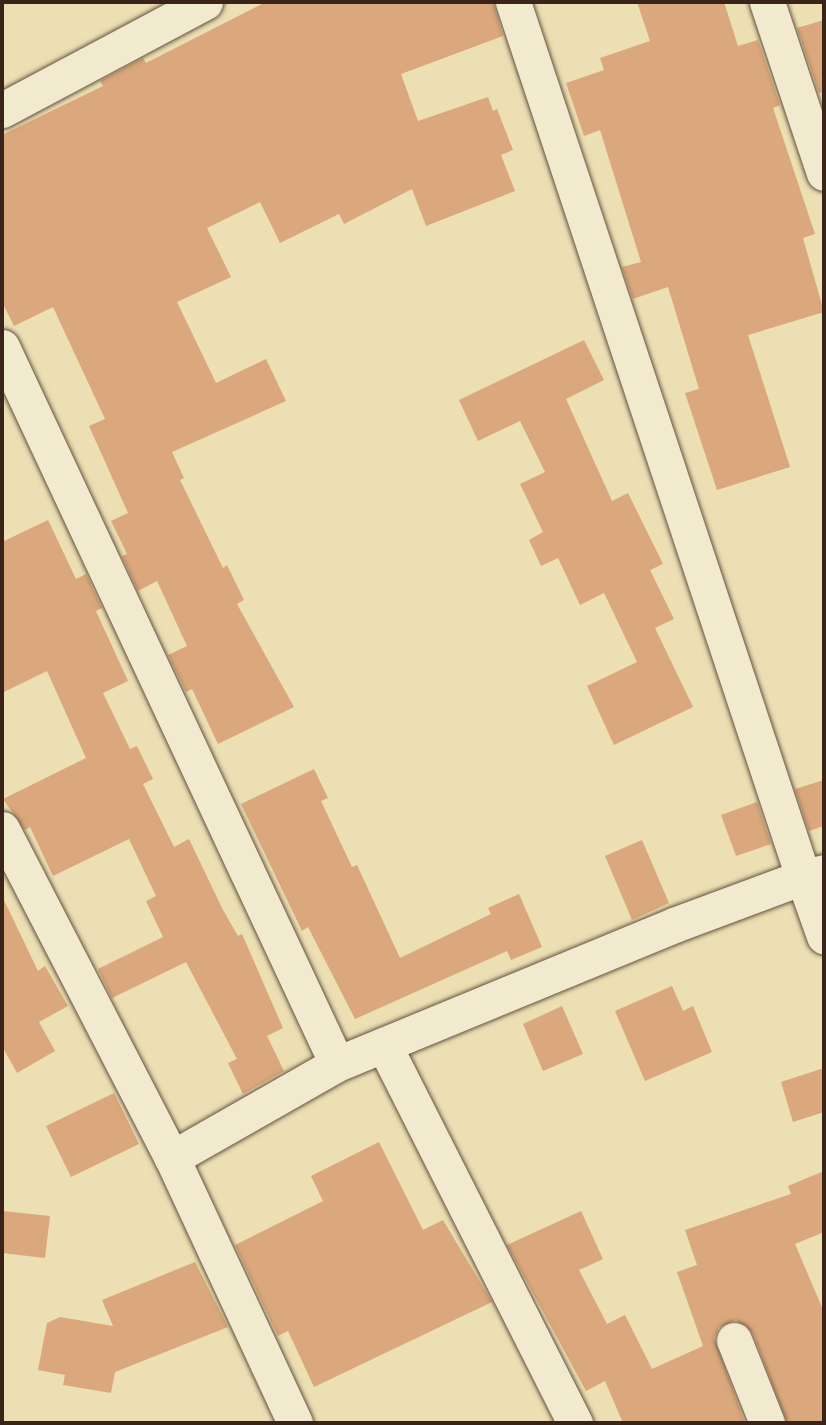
<!DOCTYPE html>
<style>
body{margin:0}
#map{position:relative;width:826px;height:1425px;overflow:hidden;background:#ebdfb3;font-family:"IM FELL DW Pica",serif}
div>[style]{position:absolute}
[style*='--x']{left:calc(var(--x)*1px);top:calc(var(--y)*1px);width:calc(var(--w)*1px);rotate:calc(var(--a)*1deg)}
.building>*{inset:0;background:#dba77c}
.roads{filter:drop-shadow(0 0 2px #66523f) drop-shadow(0 0 2px #66523f)}
.minor>*{height:35px;margin:-17.5px;padding:0 17.5px;transform-origin:17.5px;border-radius:17.5px;background:#f2eace}
span{translate:-50% -50%;white-space:nowrap;text-align:center;line-height:1.15;-webkit-text-stroke:6px #f2eace;paint-order:stroke}
.frame{position:absolute;inset:0;border:4px solid #3a2318;pointer-events:none}
</style>
<div id="map">
<div class="building">
<i style="clip-path:polygon(266px 2px,493px 2px,503px 36px,401px 74px,418px 121px,488px 97px,493px 111px,497px 109px,513px 150px,501px 155px,515px 191px,426px 226px,412px 189px,344px 224px,339px 214px,280px 243px,260px 202px,207px 228px,231px 277px,177px 302px,216px 383px,266px 359px,286px 401px,172px 452px,184px 478px,180px 480px,223px 568px,227px 565px,244px 600px,237px 604px,294px 707px,218px 744px,192px 689px,186px 692px,168px 655px,187px 646px,157px 581px,138px 591px,122px 556px,127px 554px,111px 521px,128px 513px,89px 426px,105px 419px,53px 307px,14px 326px,2px 302px,2px 135px,103px 86px,100px 81px,143px 58px,146px 63px)"></i>
<i style="clip-path:polygon(637px 2px,724px 2px,738px 46px,758px 40px,780px 105px,773px 108px,815px 234px,803px 238px,824px 312px,748px 335px,790px 467px,717px 490px,685px 393px,699px 389px,668px 287px,633px 299px,622px 267px,641px 262px,600px 130px,584px 136px,566px 83px,604px 70px,600px 58px,650px 41px)"></i>
<i style="clip-path:polygon(824px 20px,824px 92px,819px 93px,797px 28px)"></i>
<i style="clip-path:polygon(584px 340px,604px 380px,566px 399px,612px 501px,628px 493px,663px 564px,650px 570px,674px 619px,655px 628px,693px 707px,614px 745px,587px 686px,637px 662px,604px 593px,580px 605px,558px 558px,541px 566px,529px 540px,543px 532px,520px 484px,545px 472px,520px 421px,478px 441px,459px 400px)"></i>
<i style="clip-path:polygon(48px 520px,76px 579px,86px 574px,102px 608px,96px 611px,128px 681px,103px 693px,130px 749px,137px 746px,153px 779px,143px 784px,174px 847px,189px 839px,223px 910px,238px 936px,242px 934px,283px 1028px,267px 1036px,284px 1071px,243px 1094px,228px 1063px,237px 1059px,186px 962px,112px 998px,98px 969px,163px 937px,146px 901px,156px 896px,129px 839px,53px 876px,30px 827px,25px 830px,3px 799px,86px 758px,47px 671px,2px 693px,2px 542px)"></i>
<i style="clip-path:polygon(314px 769px,328px 798px,321px 801px,352px 867px,357px 865px,400px 958px,491px 914px,488px 908px,519px 894px,542px 947px,511px 960px,507px 951px,355px 1019px,308px 927px,302px 931px,241px 804px)"></i>
<i style="clip-path:polygon(824px 780px,824px 826px,809px 831px,795px 789px)"></i>
<i style="clip-path:polygon(757px 802px,771px 844px,736px 856px,721px 815px)"></i>
<i style="clip-path:polygon(642px 840px,669px 903px,632px 920px,605px 856px)"></i>
<i style="clip-path:polygon(2px 896px,38px 971px,45px 966px,68px 1006px,39px 1022px,55px 1051px,17px 1073px,2px 1046px)"></i>
<i style="clip-path:polygon(672px 986px,683px 1011px,693px 1006px,712px 1052px,645px 1081px,615px 1011px)"></i>
<i style="clip-path:polygon(562px 1006px,583px 1054px,543px 1071px,523px 1024px)"></i>
<i style="clip-path:polygon(824px 1068px,824px 1112px,793px 1122px,781px 1082px)"></i>
<i style="clip-path:polygon(114px 1093px,139px 1144px,71px 1177px,46px 1126px)"></i>
<i style="clip-path:polygon(379px 1142px,423px 1230px,443px 1220px,492px 1302px,314px 1387px,288px 1331px,278px 1336px,235px 1245px,323px 1201px,311px 1176px)"></i>
<i style="clip-path:polygon(824px 1171px,824px 1232px,795px 1244px,824px 1312px,824px 1423px,787px 1423px,753px 1333px,736px 1320px,719px 1327px,714px 1338px,745px 1423px,623px 1423px,605px 1381px,586px 1391px,507px 1245px,581px 1211px,603px 1259px,579px 1270px,607px 1324px,625px 1315px,652px 1369px,703px 1346px,677px 1272px,697px 1265px,685px 1230px,791px 1194px,788px 1186px)"></i>
<i style="clip-path:polygon(2px 1211px,50px 1216px,45px 1258px,2px 1253px)"></i>
<i style="clip-path:polygon(195px 1262px,228px 1327px,115px 1372px,111px 1393px,63px 1385px,65px 1375px,38px 1370px,47px 1323px,60px 1317px,113px 1326px,102px 1300px)"></i>
</div>
<div class="roads">
<div class="minor">
<i style="--x:513;--y:2;--w:922;--a:71.66"></i>
<i style="--x:803;--y:877;--w:22;--a:-13"></i>
<i style="--x:767;--y:2;--w:180;--a:71.6"></i>
<i style="--x:2;--y:110;--w:230;--a:-28"></i>
<i style="--x:2;--y:347;--w:791;--a:64.96"></i>
<i style="--x:2;--y:829;--w:370;--a:62.7"></i>
<i style="--x:172;--y:1158;--w:292;--a:65.1"></i>
<i style="--x:384;--y:1045;--w:424;--a:63.2"></i>
<i style="--x:172;--y:1158;--w:190;--a:-29.7"></i>
<i style="--x:337;--y:1064;--w:365;--a:-22.4"></i>
<i style="--x:674;--y:925;--w:138;--a:-20.4"></i>
<i style="--x:803;--y:877;--w:63;--a:70.4"></i>
<i style="--x:734;--y:1340;--w:89;--a:68.3"></i>
</div>
</div>
<div class="frame"></div>
</div>
